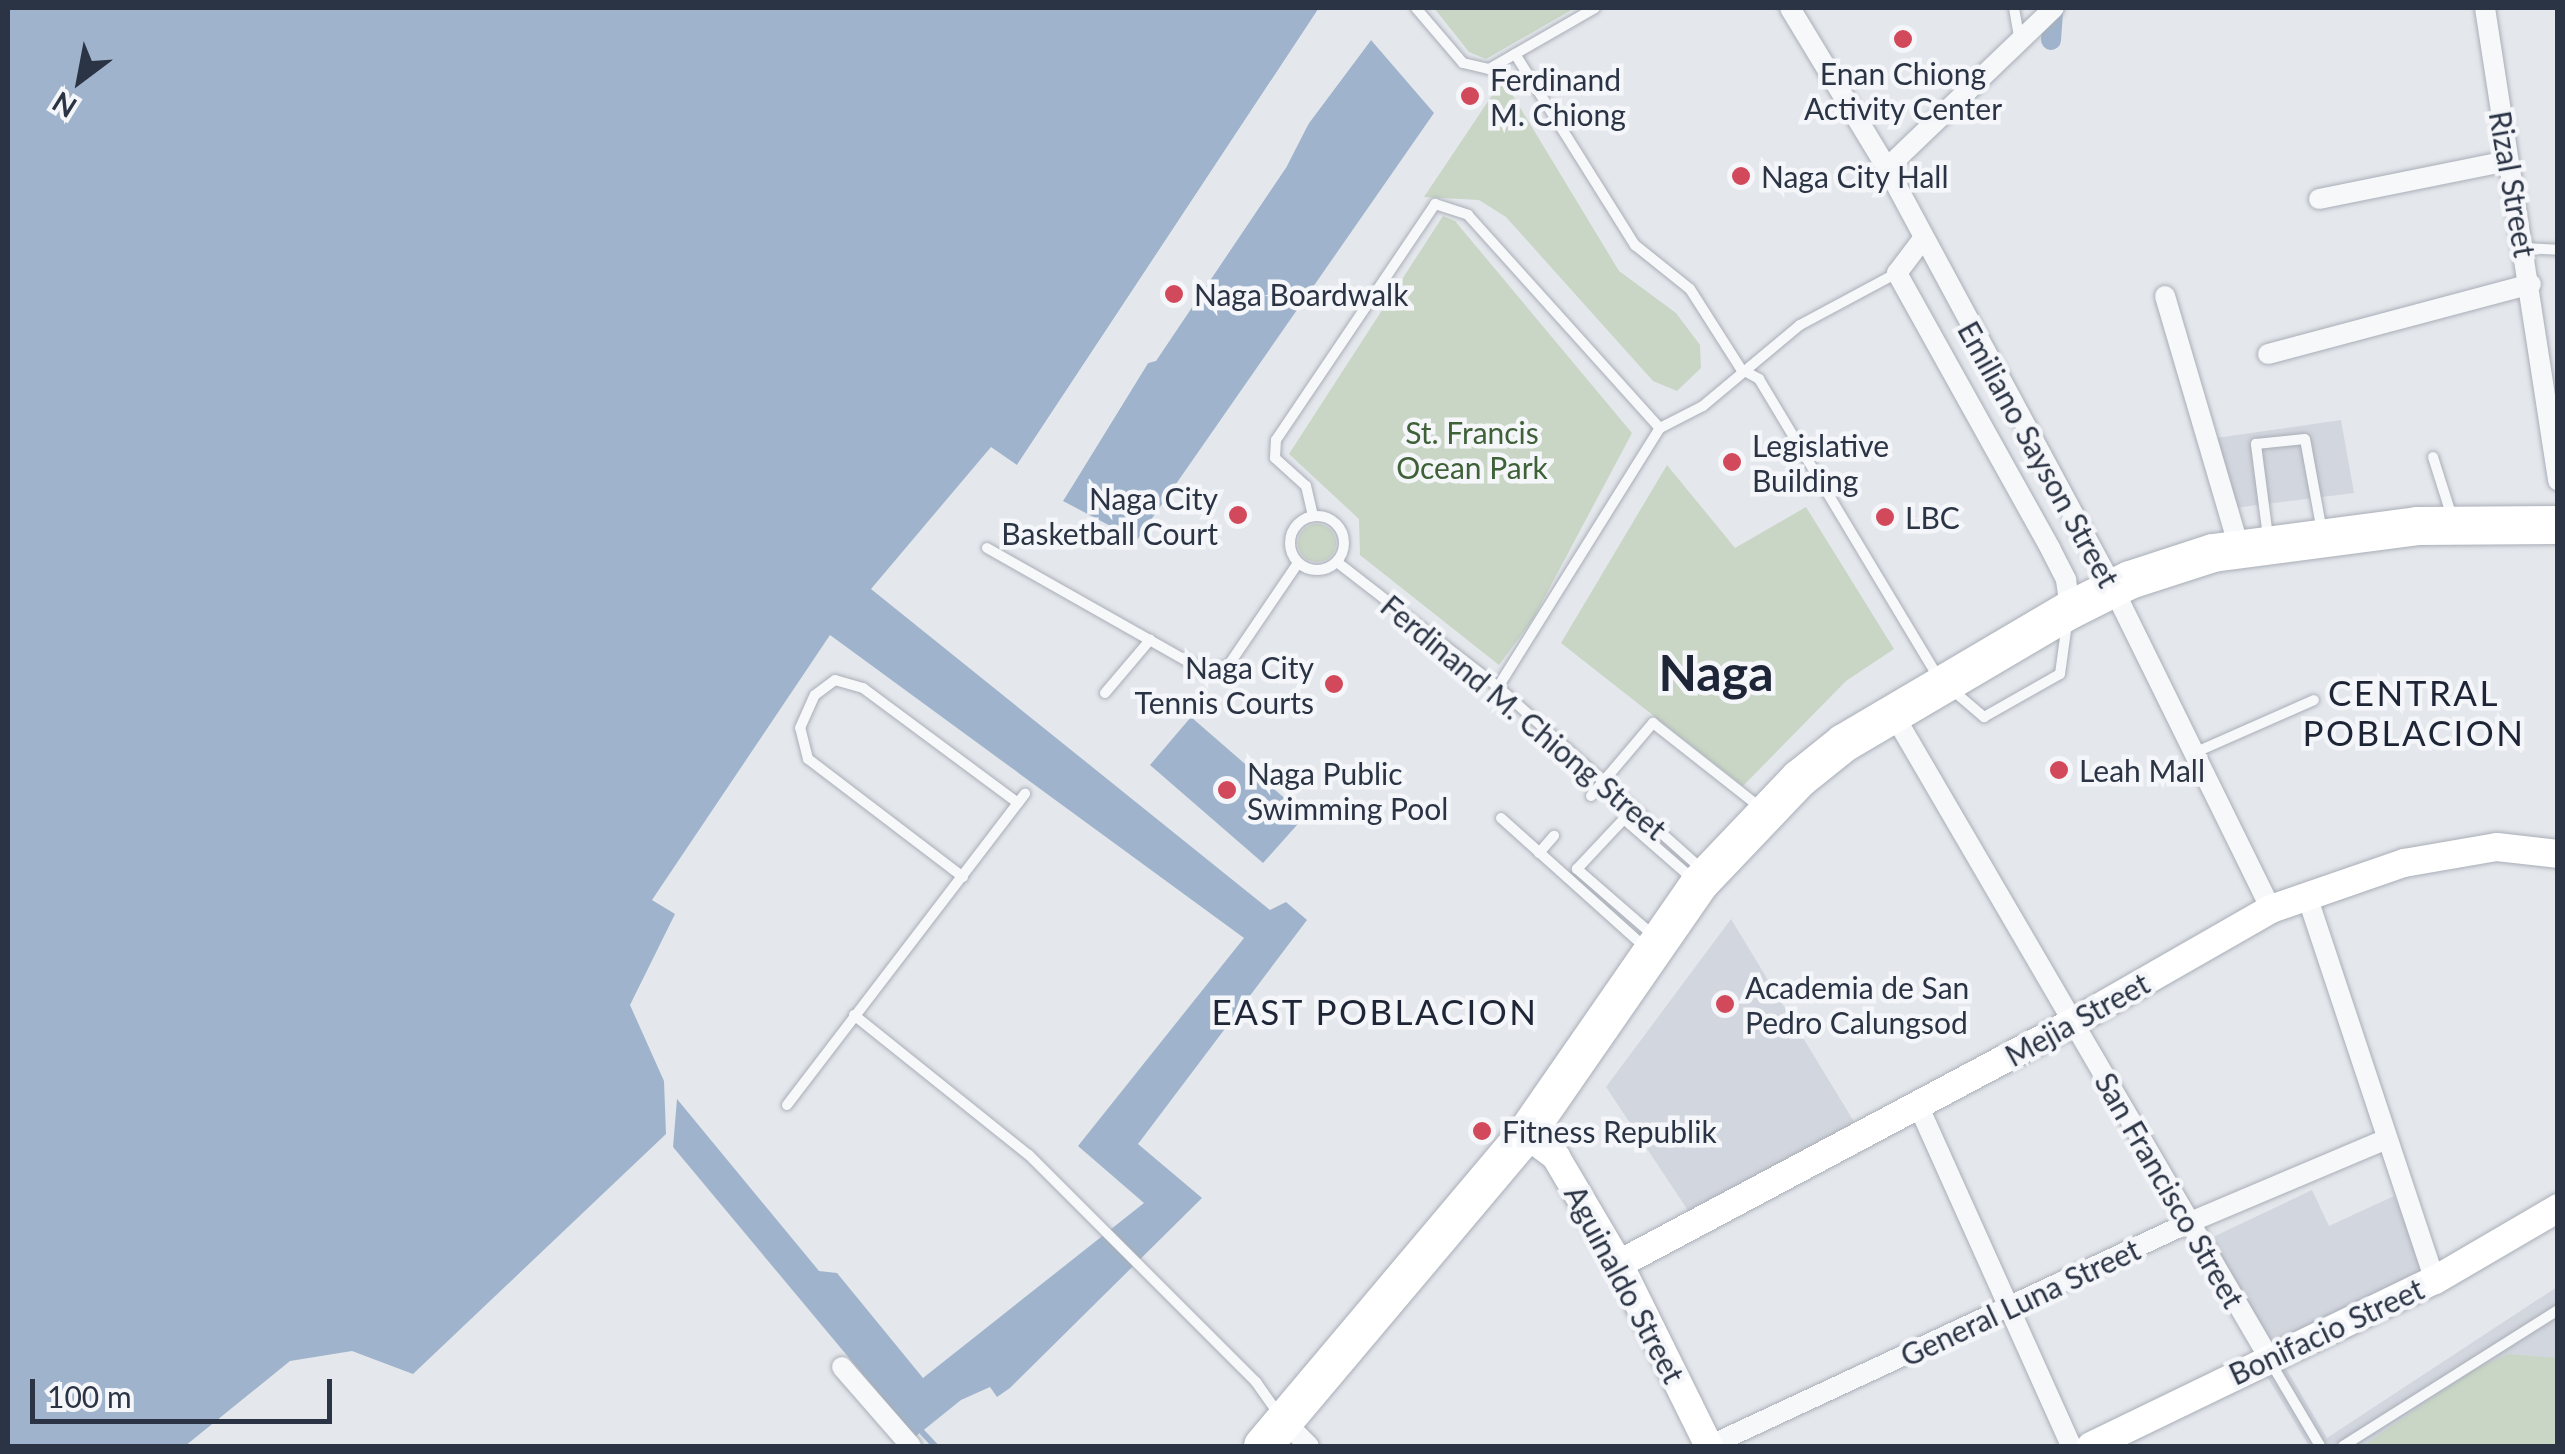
<!DOCTYPE html>
<style>
body{margin:0}
#map{position:relative;width:2565px;height:1454px;overflow:hidden;background:#e4e7ec;font-family:Lato,sans-serif}
div>[style]{position:absolute}
[style*='--x']{left:calc(var(--x)*1px);top:calc(var(--y)*1px);width:calc(var(--w)*1px);rotate:calc(var(--a)*1deg)}
.built>*{inset:0;background:#d2d6de}
.green>*{inset:0;background:#c9d6c5}
.round{border-radius:50%}
.water>*{inset:0;background:#9fb4cc}
.pier>*{inset:0;background:#e4e7ec}
.stream>*{height:6px;margin:-3px;padding:0 3px;transform-origin:3px;border-radius:3px;background:#9fb4cc}
.canal>*{height:20px;margin:-10px;padding:0 10px;transform-origin:10px;border-radius:10px;background:#9fb4cc}
.roads{filter:drop-shadow(0 0 2px #a9aeb7) drop-shadow(0 0 2px #a9aeb7)}
.lane>*{height:10px;margin:-5px;padding:0 5px;transform-origin:5px;border-radius:5px;background:#f7f8fa}
.lane>.ring{margin:-5px;padding:0;box-sizing:content-box;background:none;border:10px solid #f7f8fa;border-radius:50%}
.street>*{height:20px;margin:-10px;padding:0 10px;transform-origin:10px;border-radius:10px;background:#f7f8fa}
.secondary>*{height:28px;margin:-14px;padding:0 14px;transform-origin:14px;border-radius:14px;background:#fff}
.highway>*{height:38px;margin:-19px;padding:0 19px;transform-origin:19px;border-radius:19px;background:#fff}
.dots>*{width:28px;height:28px;translate:-50% -50%;box-sizing:border-box;border:5px solid #f4f6f9;border-radius:50%}
span{translate:-50% -50%;white-space:nowrap;text-align:center;line-height:1.15;-webkit-text-stroke:9px #f4f6f9;paint-order:stroke}
.poi-label{font-size:30px;color:#2b3445}
.left{translate:0 -50%;text-align:left}
.right{translate:-100% -50%;text-align:right}
.street-label{font-size:30px;color:#2b3445}
.park-label{font-size:30px;color:#3f6138}
.quarter-label{font-size:35px;color:#1d2536;letter-spacing:2.5px}
.town-label{font-size:50px;color:#1d2536;font-weight:700}
.frame{position:absolute;inset:0;border:10px solid #2b3445;pointer-events:none}
.north{position:absolute;left:30px;top:30px;width:100px;height:100px;-webkit-text-stroke:8px #f4f6f9;paint-order:stroke;rotate:212deg;font-size:28px;font-weight:700;line-height:40px;text-align:center;color:#2b3445}
.north::after{content:'';display:block;margin:auto;width:35px;height:45px;background:#2b3445;clip-path:polygon(50% 0,100% 100%,50% 72%,0 100%)}
.scale{position:absolute;left:30px;top:1379px;width:302px;height:45px;box-sizing:border-box;border:5px solid #2b3445;border-top:0;padding-left:12px;font-size:30px;line-height:35px;white-space:nowrap;color:#2b3445;-webkit-text-stroke:8px #f4f6f9;paint-order:stroke}
</style>
<div id="map">
<div class="built">
<i style="clip-path:polygon(2341px 420px,2354px 493px,2234px 508px,2216px 438px)"></i>
<i style="clip-path:polygon(1731px 919px,1859px 1130px,1697px 1224px,1606px 1087px)"></i>
<i style="clip-path:polygon(2312px 1190px,2329px 1226px,2394px 1196px,2428px 1277px,2273px 1349px,2211px 1238px)"></i>
<i style="clip-path:polygon(2557px 1287px,2557px 1446px,2309px 1446px,2263px 1370px,2281px 1360px,2327px 1438px)"></i>
</div>
<div class="green">
<i style="clip-path:polygon(1434px 8px,1575px 8px,1486px 59px,1469px 52px)"></i>
<i style="clip-path:polygon(1499px 85px,1510px 91px,1619px 271px,1676px 313px,1700px 345px,1701px 368px,1677px 391px,1653px 381px,1506px 217px,1479px 200px,1424px 197px)"></i>
<i style="clip-path:polygon(1443px 216px,1455px 221px,1632px 433px,1533px 619px,1499px 665px,1360px 555px,1359px 519px,1289px 454px)"></i>
<i style="clip-path:polygon(1667px 465px,1735px 548px,1806px 507px,1894px 649px,1846px 681px,1743px 786px,1561px 643px)"></i>
<i class="round" style="left:1298px;top:524px;width:38px;height:38px"></i>
<i style="clip-path:polygon(2509px 1354px,2557px 1358px,2557px 1446px,2363px 1446px,2473px 1370px)"></i>
</div>
<div class="water">
<i style="clip-path:polygon(8px 8px,1319px 8px,1017px 465px,991px 447px,871px 589px,1270px 910px,1286px 902px,1307px 920px,1138px 1144px,1202px 1198px,1010px 1388px,997px 1397px,990px 1387px,961px 1400px,915px 1437px,673px 1147px,677px 1099px,819px 1271px,837px 1273px,923px 1378px,1144px 1203px,1078px 1146px,1244px 938px,830px 635px,652px 900px,675px 914px,630px 1005px,664px 1081px,666px 1134px,413px 1374px,352px 1351px,290px 1361px,185px 1446px,8px 1446px)"></i>
<i style="clip-path:polygon(1371px 40px,1434px 113px,1137px 540px,1063px 501px,1148px 363px,1156px 360px,1287px 166px,1309px 123px)"></i>
<i style="clip-path:polygon(1191px 717px,1305px 816px,1263px 863px,1150px 765px)"></i>
</div>
<div class="pier">
<i style="clip-path:polygon(1319px 8px,1324px 8px,1021px 468px,1017px 465px)"></i>
<i style="clip-path:polygon(1374px 36px,1309px 123px,1284px 161px,1287px 166px,1156px 361px,1148px 363px,1063px 501px,1144px 360px,1281px 166px,1305px 120px)"></i>
</div>
<div class="stream">
<i style="--x:923;--y:1433;--w:18;--a:47"></i>
</div>
<div class="canal">
<i style="--x:2051;--y:40;--w:32;--a:-86"></i>
</div>
<div class="roads">
<div class="lane">
<i style="--x:1416;--y:8;--w:72;--a:49.5"></i>
<i style="--x:1463;--y:63;--w:27;--a:13"></i>
<i style="--x:1489;--y:69;--w:122;--a:-29.9"></i>
<i style="--x:2014;--y:8;--w:27;--a:80"></i>
<i style="--x:1515;--y:54;--w:226;--a:57.9"></i>
<i style="--x:1635;--y:245;--w:70;--a:38.7"></i>
<i style="--x:1690;--y:289;--w:95;--a:57.5"></i>
<i style="--x:1741;--y:369;--w:21;--a:29"></i>
<i style="--x:1759;--y:379;--w:348;--a:59"></i>
<i style="--x:2523;--y:248;--w:35;--a:3"></i>
<i style="--x:2433;--y:457;--w:66;--a:72.4"></i>
<i class="ring" style="left:1290px;top:516px;width:44px;height:44px"></i>
<i style="--x:1313;--y:516;--w:31;--a:-103"></i>
<i style="--x:1306;--y:486;--w:42;--a:-137.9"></i>
<i style="--x:1275;--y:458;--w:18;--a:-87"></i>
<i style="--x:1276;--y:440;--w:285;--a:-56"></i>
<i style="--x:1435;--y:204;--w:35;--a:18"></i>
<i style="--x:1468;--y:215;--w:287;--a:48"></i>
<i style="--x:2268;--y:537;--w:94;--a:-97.4"></i>
<i style="--x:2256;--y:444;--w:49;--a:-5.8"></i>
<i style="--x:2305;--y:439;--w:95;--a:79.6"></i>
<i style="--x:987;--y:548;--w:248;--a:29.5"></i>
<i style="--x:1203;--y:670;--w:25;--a:-9"></i>
<i style="--x:1228;--y:666;--w:125;--a:-55.8"></i>
<i style="--x:1337;--y:562;--w:204;--a:37.8"></i>
<i style="--x:1498;--y:687;--w:275;--a:41.8"></i>
<i style="--x:1498;--y:687;--w:305;--a:-58"></i>
<i style="--x:1660;--y:428;--w:48;--a:-27.1"></i>
<i style="--x:1703;--y:406;--w:126;--a:-39.9"></i>
<i style="--x:1800;--y:325;--w:110;--a:-28.2"></i>
<i style="--x:1950;--y:688;--w:45;--a:40.5"></i>
<i style="--x:1984;--y:717;--w:87;--a:-29.5"></i>
<i style="--x:2060;--y:674;--w:51;--a:-82.2"></i>
<i style="--x:1105;--y:693;--w:70;--a:-49.7"></i>
<i style="--x:2194;--y:753;--w:131;--a:-23.8"></i>
<i style="--x:1591;--y:796;--w:96;--a:-49.7"></i>
<i style="--x:1653;--y:723;--w:137;--a:38.2"></i>
<i style="--x:1501;--y:818;--w:195;--a:41.9"></i>
<i style="--x:1539;--y:853;--w:23;--a:-49"></i>
<i style="--x:963;--y:877;--w:195;--a:-142.7"></i>
<i style="--x:808;--y:759;--w:32;--a:-104"></i>
<i style="--x:800;--y:728;--w:36;--a:-66"></i>
<i style="--x:815;--y:695;--w:25;--a:-37"></i>
<i style="--x:835;--y:680;--w:29;--a:16"></i>
<i style="--x:863;--y:688;--w:193;--a:36.6"></i>
<i style="--x:1653;--y:935;--w:101;--a:-139"></i>
<i style="--x:1577;--y:869;--w:69;--a:-46.8"></i>
<i style="--x:1624;--y:819;--w:93;--a:41.1"></i>
<i style="--x:854;--y:1015;--w:224;--a:38.7"></i>
<i style="--x:1029;--y:1155;--w:321;--a:45"></i>
<i style="--x:1256;--y:1382;--w:42;--a:54.8"></i>
<i style="--x:787;--y:1105;--w:392;--a:-52.6"></i>
<i style="--x:2271;--y:1363;--w:96;--a:59.4"></i>
<i style="--x:2343;--y:1446;--w:254;--a:-32.3"></i>
</div>
<div class="street">
<i style="--x:1790;--y:8;--w:187;--a:58.8"></i>
<i style="--x:1887;--y:168;--w:477;--a:61.7"></i>
<i style="--x:2113;--y:588;--w:358;--a:63.8"></i>
<i style="--x:2485;--y:8;--w:478;--a:81.2"></i>
<i style="--x:1887;--y:168;--w:231;--a:-43.8"></i>
<i style="--x:2319;--y:199;--w:193;--a:-11.4"></i>
<i style="--x:1922;--y:240;--w:41;--a:127.1"></i>
<i style="--x:1897;--y:273;--w:315;--a:60.9"></i>
<i style="--x:2050;--y:548;--w:36;--a:63"></i>
<i style="--x:2066;--y:580;--w:30;--a:82"></i>
<i style="--x:2165;--y:296;--w:263;--a:73.6"></i>
<i style="--x:2268;--y:354;--w:272;--a:-14.9"></i>
<i style="--x:1891;--y:710;--w:750;--a:59.74"></i>
<i style="--x:2307;--y:896;--w:405;--a:71.6"></i>
<i style="--x:1918;--y:1105;--w:374;--a:65.8"></i>
<i style="--x:842;--y:1367;--w:105;--a:48.9"></i>
<i style="--x:1284;--y:1421;--w:35;--a:45"></i>
<i style="--x:1709;--y:1446;--w:528;--a:-24.96"></i>
<i style="--x:2188;--y:1223;--w:216;--a:-22.9"></i>
</div>
<div class="secondary">
<i style="--x:1526;--y:1134;--w:38;--a:37"></i>
<i style="--x:1556;--y:1157;--w:124;--a:59.5"></i>
<i style="--x:1619;--y:1264;--w:203;--a:63.7"></i>
<i style="--x:1619;--y:1264;--w:513;--a:-28.01"></i>
<i style="--x:2072;--y:1023;--w:229;--a:-29.8"></i>
<i style="--x:2271;--y:909;--w:141;--a:-19.1"></i>
<i style="--x:2404;--y:863;--w:94;--a:-9.8"></i>
<i style="--x:2497;--y:847;--w:61;--a:6.5"></i>
<i style="--x:2091;--y:1446;--w:382;--a:-25.8"></i>
<i style="--x:2435;--y:1280;--w:143;--a:-30.3"></i>
</div>
<div class="highway">
<i style="--x:1263;--y:1446;--w:408;--a:-49.9"></i>
<i style="--x:1526;--y:1134;--w:304;--a:-55.3"></i>
<i style="--x:1699;--y:884;--w:145;--a:-46.4"></i>
<i style="--x:1799;--y:779;--w:58;--a:-38.7"></i>
<i style="--x:1844;--y:743;--w:262;--a:-30.5"></i>
<i style="--x:2070;--y:610;--w:67;--a:-26.6"></i>
<i style="--x:2130;--y:580;--w:87;--a:-18"></i>
<i style="--x:2213;--y:553;--w:206;--a:-7.5"></i>
<i style="--x:2417;--y:526;--w:141;--a:-0.4"></i>
</div>
</div>
<div class="dots">
<i style="left:1903px;top:39px;background:#d1495b"></i>
<i style="left:1470px;top:96px;background:#d1495b"></i>
<i style="left:1741px;top:176px;background:#d1495b"></i>
<i style="left:1174px;top:294px;background:#d1495b"></i>
<i style="left:1732px;top:462px;background:#d1495b"></i>
<i style="left:1238px;top:515px;background:#d1495b"></i>
<i style="left:1885px;top:517px;background:#d1495b"></i>
<i style="left:1334px;top:684px;background:#d1495b"></i>
<i style="left:2059px;top:770px;background:#d1495b"></i>
<i style="left:1227px;top:790px;background:#d1495b"></i>
<i style="left:1725px;top:1004px;background:#d1495b"></i>
<i style="left:1482px;top:1131px;background:#d1495b"></i>
</div>
<div class="poi-label">
<span style="left:1903px;top:90px">Enan Chiong<br>Activity Center</span>
<span class="left" style="left:1490px;top:96px">Ferdinand<br>M. Chiong</span>
<span class="left" style="left:1761px;top:176px">Naga City Hall</span>
<span class="left" style="left:1194px;top:294px">Naga Boardwalk</span>
<span class="left" style="left:1752px;top:462px">Legislative<br>Building</span>
<span class="right" style="left:1218px;top:515px">Naga City<br>Basketball Court</span>
<span class="left" style="left:1905px;top:517px">LBC</span>
<span class="right" style="left:1314px;top:684px">Naga City<br>Tennis Courts</span>
<span class="left" style="left:2079px;top:770px">Leah Mall</span>
<span class="left" style="left:1247px;top:790px">Naga Public<br>Swimming Pool</span>
<span class="left" style="left:1745px;top:1004px">Academia de San<br>Pedro Calungsod</span>
<span class="left" style="left:1502px;top:1131px">Fitness Republik</span>
</div>
<div class="street-label">
<span style="left:2513px;top:184px;rotate:80deg">Rizal Street</span>
<span style="left:2039px;top:454px;rotate:61deg">Emiliano Sayson Street</span>
<span style="left:1524px;top:717px;rotate:40deg">Ferdinand M. Chiong Street</span>
<span style="left:2077px;top:1019px;rotate:-29deg">Mejia Street</span>
<span style="left:2170px;top:1190px;rotate:60deg">San Francisco Street</span>
<span style="left:1625px;top:1284px;rotate:62deg">Aguinaldo Street</span>
<span style="left:2020px;top:1302px;rotate:-25deg">General Luna Street</span>
<span style="left:2326px;top:1331px;rotate:-25deg">Bonifacio Street</span>
</div>
<div class="park-label">
<span style="left:1472px;top:449px">St. Francis<br>Ocean Park</span>
</div>
<div class="quarter-label">
<span style="left:2414px;top:712px">CENTRAL<br>POBLACION</span>
<span style="left:1375px;top:1011px">EAST POBLACION</span>
</div>
<div class="town-label">
<span style="left:1716px;top:673px">Naga</span>
</div>
<div class="frame"></div>
<div class="north">N</div>
<div class="scale">100 m</div>
</div>
